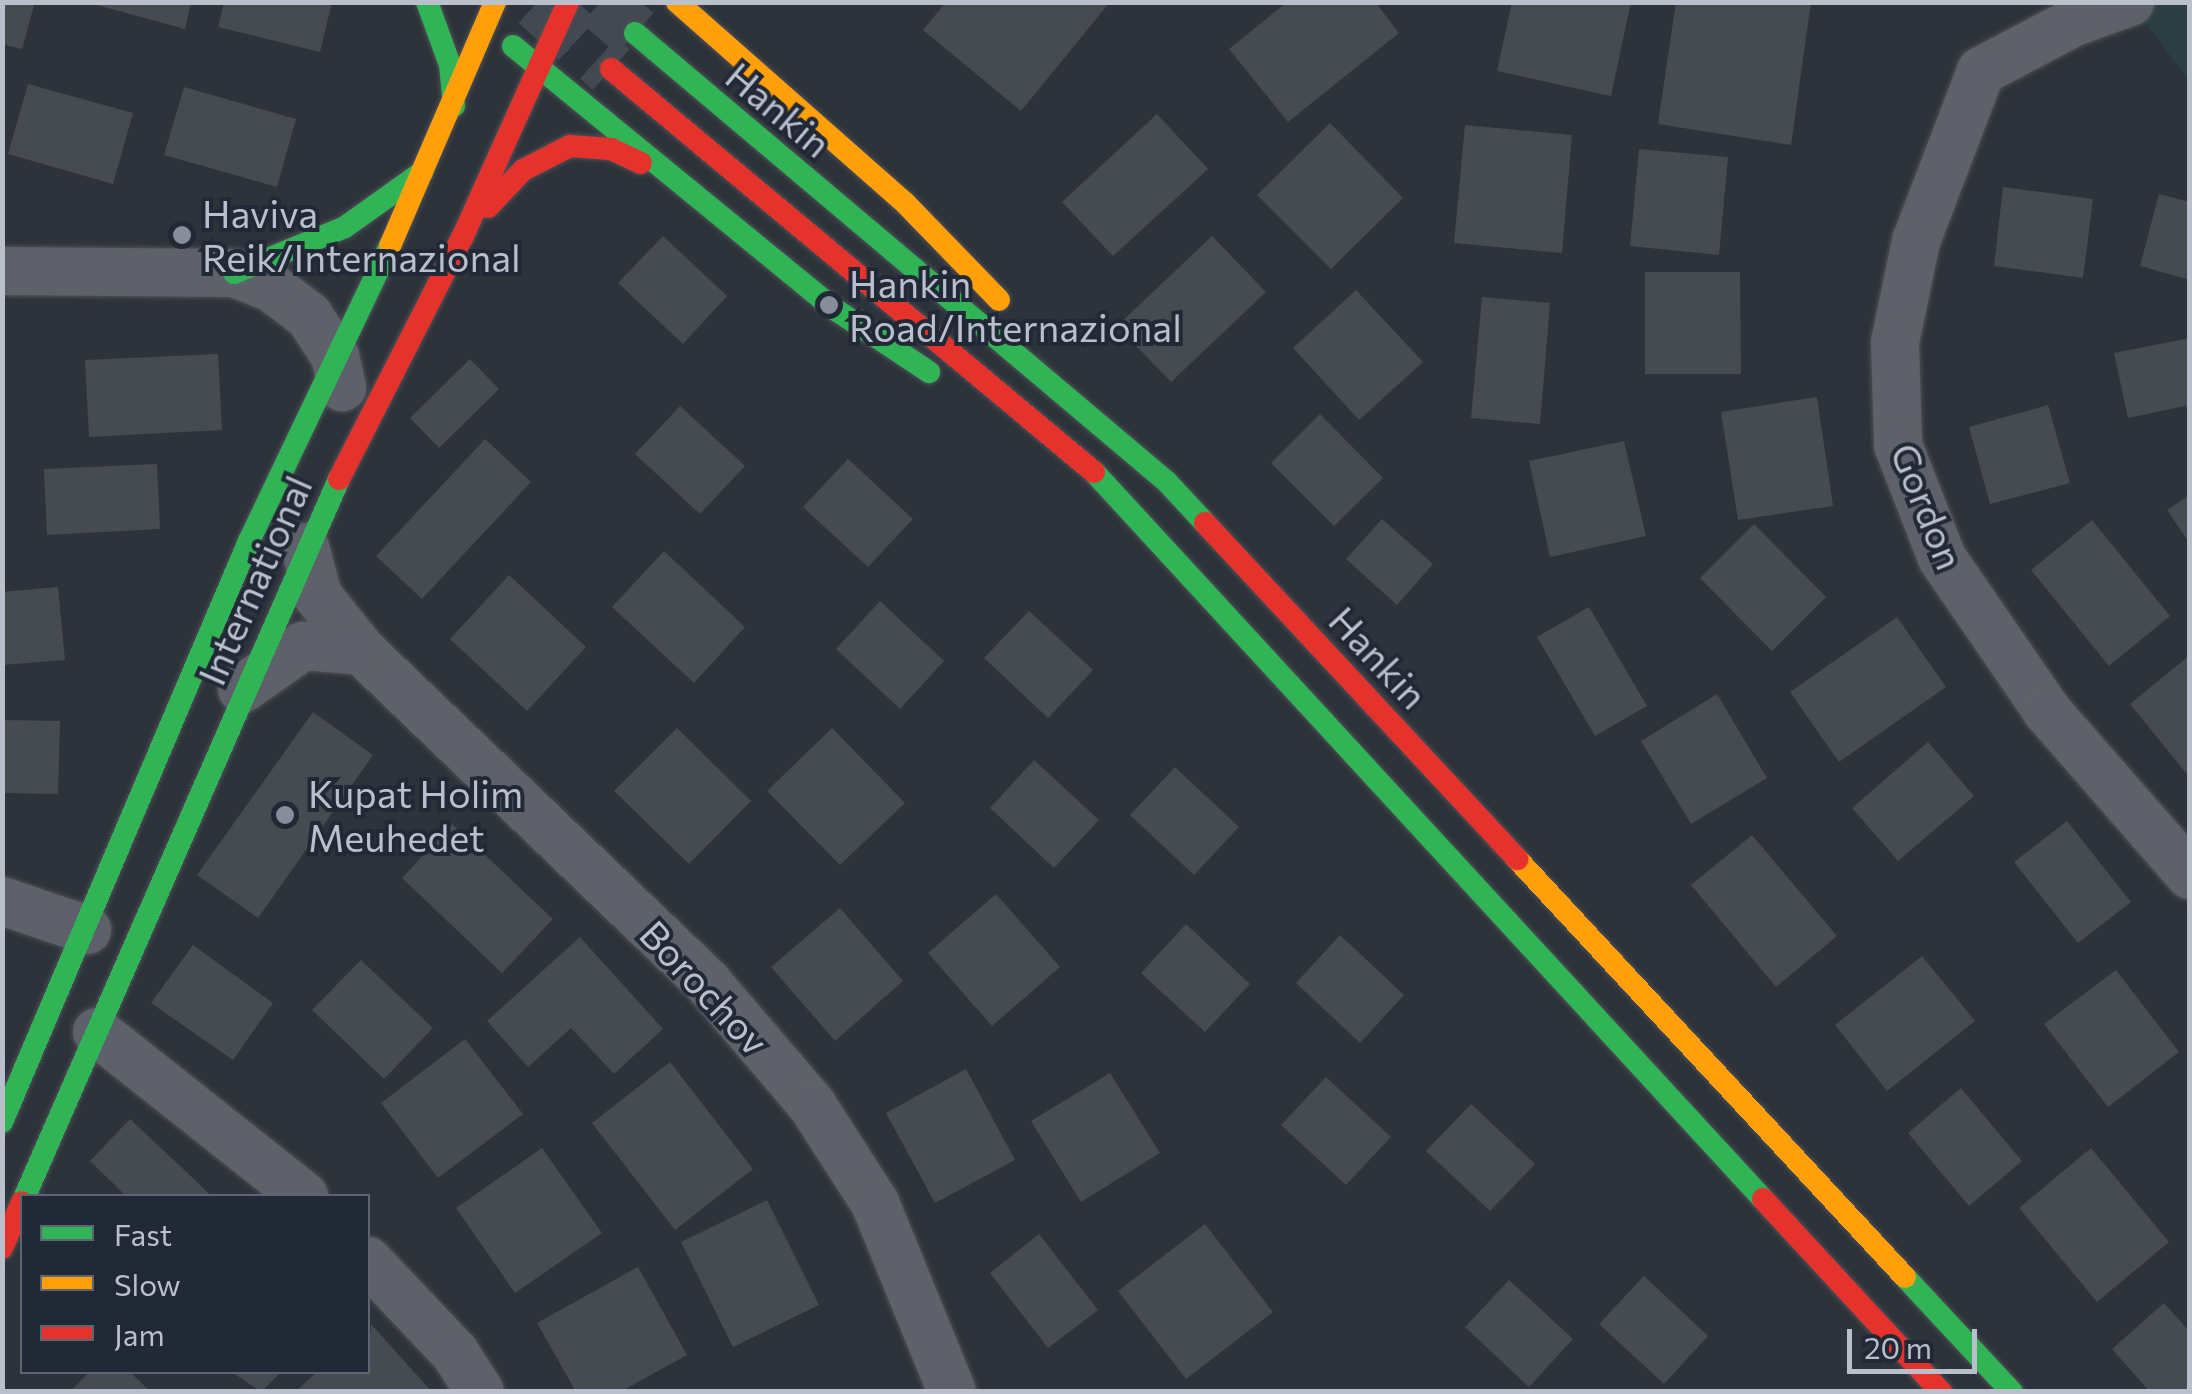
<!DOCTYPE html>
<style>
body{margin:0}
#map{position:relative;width:2192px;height:1394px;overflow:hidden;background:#2e333b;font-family:Commissioner,sans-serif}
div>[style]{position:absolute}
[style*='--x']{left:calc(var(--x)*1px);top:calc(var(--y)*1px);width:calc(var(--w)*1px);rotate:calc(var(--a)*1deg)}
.green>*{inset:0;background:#2b3e42}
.building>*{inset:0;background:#464a51}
.secondary-tunnel>*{height:55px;margin-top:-27.5px;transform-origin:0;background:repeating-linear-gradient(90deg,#434851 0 55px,transparent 0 83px)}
.roads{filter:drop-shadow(0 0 2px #4c4f56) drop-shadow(0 0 2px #4c4f56)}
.street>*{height:48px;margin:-24px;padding:0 24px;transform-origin:24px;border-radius:24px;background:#5e6169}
.fast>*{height:22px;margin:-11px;padding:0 11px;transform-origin:11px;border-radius:11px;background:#30b455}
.slow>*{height:22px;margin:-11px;padding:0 11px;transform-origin:11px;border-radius:11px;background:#ff9f0a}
.jam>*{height:22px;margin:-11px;padding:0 11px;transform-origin:11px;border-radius:11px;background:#e5322d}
.dots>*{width:28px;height:28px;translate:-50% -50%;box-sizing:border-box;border:5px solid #212936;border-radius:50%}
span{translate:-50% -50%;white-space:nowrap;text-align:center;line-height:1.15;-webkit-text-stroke:8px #212936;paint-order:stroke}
.street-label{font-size:38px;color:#b9bfcb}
.poi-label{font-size:38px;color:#b9bfcb}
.left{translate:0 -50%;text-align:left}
.frame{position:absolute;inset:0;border:5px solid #b9bfcb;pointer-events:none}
.legend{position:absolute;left:20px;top:1194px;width:350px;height:180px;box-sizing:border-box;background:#212936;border:2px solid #5e6572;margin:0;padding:12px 18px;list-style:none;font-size:30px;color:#b9bfcb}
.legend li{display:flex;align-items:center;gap:20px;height:50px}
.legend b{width:50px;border:2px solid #5e6572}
.scale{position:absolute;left:1847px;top:1329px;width:130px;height:45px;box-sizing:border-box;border:5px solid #b9bfcb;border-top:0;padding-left:12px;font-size:30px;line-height:35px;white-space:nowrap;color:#b9bfcb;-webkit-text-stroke:8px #212936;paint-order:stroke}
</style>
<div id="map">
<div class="green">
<i style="clip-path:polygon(2131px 3px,2189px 3px,2189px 81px)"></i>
</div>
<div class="building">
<i style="clip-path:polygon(2px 2px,35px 2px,22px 49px,2px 44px)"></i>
<i style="clip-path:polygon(86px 2px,191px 2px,185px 29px)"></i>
<i style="clip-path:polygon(224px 2px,332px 2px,320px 52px,218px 27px)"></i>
<i style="clip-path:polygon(946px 2px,1110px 2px,1021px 111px,923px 30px)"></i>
<i style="clip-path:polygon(1287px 2px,1375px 2px,1399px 33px,1288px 122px,1229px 49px)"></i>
<i style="clip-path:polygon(1512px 2px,1631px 2px,1611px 96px,1497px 71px)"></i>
<i style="clip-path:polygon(1676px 2px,1811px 2px,1791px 145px,1658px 124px)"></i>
<i style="clip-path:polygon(28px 84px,133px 113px,113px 184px,8px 154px)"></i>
<i style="clip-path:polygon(184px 87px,296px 119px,277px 187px,164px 155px)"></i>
<i style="clip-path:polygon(1157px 114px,1208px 169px,1113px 256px,1062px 202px)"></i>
<i style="clip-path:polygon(1330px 123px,1403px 198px,1331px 269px,1257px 195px)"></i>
<i style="clip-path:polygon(1465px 125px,1572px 135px,1562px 253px,1454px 243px)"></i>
<i style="clip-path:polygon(1639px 149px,1728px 157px,1719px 255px,1630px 246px)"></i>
<i style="clip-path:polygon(2003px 187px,2093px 199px,2083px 278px,1994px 266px)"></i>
<i style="clip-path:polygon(2159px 194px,2190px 202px,2190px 280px,2140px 266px)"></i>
<i style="clip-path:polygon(663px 236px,727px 296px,683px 344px,618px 283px)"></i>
<i style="clip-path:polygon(1212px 236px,1266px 292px,1171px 382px,1117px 326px)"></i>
<i style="clip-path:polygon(1645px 272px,1740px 272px,1741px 374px,1645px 374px)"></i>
<i style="clip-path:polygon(1356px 290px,1423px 362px,1359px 420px,1293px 348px)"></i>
<i style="clip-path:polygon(1482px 297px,1550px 303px,1540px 424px,1471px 418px)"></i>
<i style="clip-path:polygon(2190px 338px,2190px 405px,2128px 418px,2114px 353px)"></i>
<i style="clip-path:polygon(218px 354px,222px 430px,89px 437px,85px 360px)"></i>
<i style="clip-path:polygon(470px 359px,499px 389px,439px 448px,410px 418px)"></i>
<i style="clip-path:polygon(1817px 397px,1833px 506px,1738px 520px,1721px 412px)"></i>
<i style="clip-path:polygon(2048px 405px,2070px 483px,1990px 504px,1969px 427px)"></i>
<i style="clip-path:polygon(680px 406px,745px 466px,700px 514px,635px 454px)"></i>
<i style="clip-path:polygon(1320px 414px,1383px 478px,1334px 526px,1271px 463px)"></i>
<i style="clip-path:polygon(485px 439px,531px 482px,422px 599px,376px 556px)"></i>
<i style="clip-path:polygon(1624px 441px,1646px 536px,1550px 557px,1529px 461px)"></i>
<i style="clip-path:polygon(848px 459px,913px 519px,868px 567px,803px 507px)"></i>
<i style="clip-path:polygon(157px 464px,160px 529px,47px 535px,44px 469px)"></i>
<i style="clip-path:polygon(2190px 495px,2190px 544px,2167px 510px)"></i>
<i style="clip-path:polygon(1382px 519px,1433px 564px,1397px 605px,1346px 559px)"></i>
<i style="clip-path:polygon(2092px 520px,2170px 616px,2109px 666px,2031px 570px)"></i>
<i style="clip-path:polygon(1754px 524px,1826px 597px,1772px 651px,1700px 578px)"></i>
<i style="clip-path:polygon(664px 551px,745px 627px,694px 683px,612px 607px)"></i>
<i style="clip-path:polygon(509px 575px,586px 647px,527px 711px,450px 639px)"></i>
<i style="clip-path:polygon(58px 587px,65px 660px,2px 665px,2px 592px)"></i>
<i style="clip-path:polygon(880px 601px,944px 661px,900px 709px,836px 649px)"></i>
<i style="clip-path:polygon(1589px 607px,1647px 706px,1595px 736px,1537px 637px)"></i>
<i style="clip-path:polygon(1029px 611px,1093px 670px,1048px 718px,984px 658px)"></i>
<i style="clip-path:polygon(1897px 617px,1946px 687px,1839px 762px,1790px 692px)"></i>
<i style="clip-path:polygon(2190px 655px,2190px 778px,2130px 704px)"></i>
<i style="clip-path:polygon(1717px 694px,1767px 778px,1691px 824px,1641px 741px)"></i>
<i style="clip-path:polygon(313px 712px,373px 755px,258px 918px,197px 875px)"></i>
<i style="clip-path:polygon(2px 720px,60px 721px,58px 794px,2px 793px)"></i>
<i style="clip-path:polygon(677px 728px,751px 801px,689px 864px,614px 791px)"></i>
<i style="clip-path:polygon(832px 728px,905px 803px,840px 865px,767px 791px)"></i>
<i style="clip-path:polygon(1928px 742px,1974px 796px,1898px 861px,1852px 808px)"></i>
<i style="clip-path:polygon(1034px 760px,1099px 820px,1054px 868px,990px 808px)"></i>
<i style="clip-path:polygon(1175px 767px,1239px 827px,1194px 875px,1130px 815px)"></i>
<i style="clip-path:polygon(2067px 821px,2131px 902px,2078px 943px,2014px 862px)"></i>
<i style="clip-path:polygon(452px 824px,553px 919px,502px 973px,402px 878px)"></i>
<i style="clip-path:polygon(1752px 835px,1837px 936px,1776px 987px,1691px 885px)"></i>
<i style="clip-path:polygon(996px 894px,1060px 967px,992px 1026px,928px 953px)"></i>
<i style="clip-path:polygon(840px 908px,903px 981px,835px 1041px,771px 967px)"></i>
<i style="clip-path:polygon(1186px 924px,1250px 984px,1205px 1032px,1141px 973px)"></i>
<i style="clip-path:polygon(1340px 935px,1404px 995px,1360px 1043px,1296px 983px)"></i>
<i style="clip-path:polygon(580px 937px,663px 1029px,614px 1074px,571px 1028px,528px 1067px,487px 1021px)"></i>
<i style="clip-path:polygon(193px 945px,273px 1003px,233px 1060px,151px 1003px)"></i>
<i style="clip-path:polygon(1922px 956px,1975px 1021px,1887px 1091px,1835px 1025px)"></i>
<i style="clip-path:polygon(361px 960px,433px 1028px,384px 1079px,312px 1010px)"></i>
<i style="clip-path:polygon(2116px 970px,2179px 1052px,2108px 1107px,2044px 1024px)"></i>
<i style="clip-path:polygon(465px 1039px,523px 1114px,438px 1178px,381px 1103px)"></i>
<i style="clip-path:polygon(670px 1062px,753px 1169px,675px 1230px,592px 1123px)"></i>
<i style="clip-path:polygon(966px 1069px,1015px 1160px,935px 1203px,886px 1113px)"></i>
<i style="clip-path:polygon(1110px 1073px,1160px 1153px,1081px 1202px,1031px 1121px)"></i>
<i style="clip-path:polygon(1326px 1077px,1391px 1137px,1346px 1185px,1281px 1125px)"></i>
<i style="clip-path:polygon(1961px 1088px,2022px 1161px,1969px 1206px,1908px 1133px)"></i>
<i style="clip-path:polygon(1471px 1104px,1535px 1164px,1490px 1211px,1426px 1151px)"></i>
<i style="clip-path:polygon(130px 1119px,197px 1182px,211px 1196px,126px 1196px,90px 1161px)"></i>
<i style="clip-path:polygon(542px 1148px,602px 1233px,515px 1293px,456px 1208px)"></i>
<i style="clip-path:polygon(2091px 1148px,2169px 1242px,2097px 1302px,2019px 1208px)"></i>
<i style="clip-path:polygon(767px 1200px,819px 1305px,733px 1347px,681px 1242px)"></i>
<i style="clip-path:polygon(1205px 1224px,1273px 1312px,1186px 1379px,1118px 1291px)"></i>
<i style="clip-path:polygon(1039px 1234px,1098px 1310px,1048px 1348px,990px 1273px)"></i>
<i style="clip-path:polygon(638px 1267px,687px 1355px,620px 1392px,576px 1392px,537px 1323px)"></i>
<i style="clip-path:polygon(1644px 1276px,1708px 1336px,1664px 1384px,1599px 1324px)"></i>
<i style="clip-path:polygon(1509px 1280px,1573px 1339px,1529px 1387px,1465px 1327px)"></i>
<i style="clip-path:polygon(2164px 1303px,2190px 1332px,2190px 1392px,2150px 1392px,2112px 1349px)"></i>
<i style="clip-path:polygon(371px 1324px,432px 1392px,295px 1392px,317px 1372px,368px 1372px)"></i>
<i style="clip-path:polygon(89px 1372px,130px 1372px,151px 1392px,70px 1392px)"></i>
<i style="clip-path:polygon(232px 1372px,281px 1372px,261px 1392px)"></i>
</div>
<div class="secondary-tunnel">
<i style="--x:537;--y:2;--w:100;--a:42.2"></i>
<i style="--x:600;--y:2;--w:47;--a:41.5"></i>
</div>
<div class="roads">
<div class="street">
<i style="--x:2130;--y:2;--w:59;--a:160.3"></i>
<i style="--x:2074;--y:22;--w:105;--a:152.2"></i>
<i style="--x:1981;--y:71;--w:182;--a:110.9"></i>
<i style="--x:1916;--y:241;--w:103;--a:101.7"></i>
<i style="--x:1895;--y:342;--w:103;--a:88.3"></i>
<i style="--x:1898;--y:445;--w:121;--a:68.7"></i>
<i style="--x:1942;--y:558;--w:186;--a:55.5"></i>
<i style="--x:2047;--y:711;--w:218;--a:48.9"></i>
<i style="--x:2;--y:271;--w:232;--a:0.5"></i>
<i style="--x:234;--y:273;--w:41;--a:21.5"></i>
<i style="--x:272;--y:288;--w:46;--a:37.1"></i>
<i style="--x:309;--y:316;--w:48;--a:57"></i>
<i style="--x:335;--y:356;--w:32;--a:77"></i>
<i style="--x:305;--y:547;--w:51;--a:75.1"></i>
<i style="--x:318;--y:596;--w:70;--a:51.3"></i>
<i style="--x:362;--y:651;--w:478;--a:43.8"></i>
<i style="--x:707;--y:982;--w:162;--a:49.5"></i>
<i style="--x:812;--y:1105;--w:117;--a:57.3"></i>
<i style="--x:875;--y:1203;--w:204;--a:67.8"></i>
<i style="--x:242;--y:689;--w:75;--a:-35.2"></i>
<i style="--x:303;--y:646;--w:59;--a:4.8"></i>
<i style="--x:2;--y:901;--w:90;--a:18.8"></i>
<i style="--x:97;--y:1032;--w:264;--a:38.4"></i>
<i style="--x:368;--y:1261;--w:127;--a:46.6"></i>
<i style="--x:455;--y:1353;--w:46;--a:57.3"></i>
</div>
<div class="fast">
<i style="--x:427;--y:2;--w:67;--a:69.9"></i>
<i style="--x:450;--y:65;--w:41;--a:84.4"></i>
<i style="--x:635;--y:33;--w:696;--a:40.16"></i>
<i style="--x:1167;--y:482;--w:56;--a:47.2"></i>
<i style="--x:513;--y:46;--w:417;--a:39.3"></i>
<i style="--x:836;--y:310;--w:112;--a:33.7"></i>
<i style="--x:234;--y:273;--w:120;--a:-22.5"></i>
<i style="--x:345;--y:227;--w:95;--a:-35.5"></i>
<i style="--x:1094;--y:472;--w:988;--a:47.38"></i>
<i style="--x:2;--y:1122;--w:631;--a:-66.97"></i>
<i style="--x:249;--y:541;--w:327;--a:-64.5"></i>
<i style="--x:25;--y:1196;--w:783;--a:-66.35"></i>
<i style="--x:1905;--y:1277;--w:157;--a:47.1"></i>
</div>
<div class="slow">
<i style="--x:677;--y:2;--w:304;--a:41.4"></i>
<i style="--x:905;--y:203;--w:135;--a:45.9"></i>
<i style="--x:390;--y:246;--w:266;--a:-66.7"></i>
<i style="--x:1517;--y:859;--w:570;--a:47.13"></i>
</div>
<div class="jam">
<i style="--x:611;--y:69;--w:629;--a:39.84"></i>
<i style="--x:488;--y:207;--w:51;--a:-46.6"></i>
<i style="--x:523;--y:170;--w:53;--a:-27.1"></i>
<i style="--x:570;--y:146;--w:41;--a:4.2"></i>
<i style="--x:611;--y:149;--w:33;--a:25"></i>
<i style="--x:339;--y:479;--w:273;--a:-63"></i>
<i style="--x:463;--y:236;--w:256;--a:-65.8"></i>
<i style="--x:1205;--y:523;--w:459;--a:47.1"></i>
<i style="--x:1763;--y:1199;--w:263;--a:47.3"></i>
<i style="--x:2;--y:1248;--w:50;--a:-66.5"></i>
</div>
</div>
<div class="dots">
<i style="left:182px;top:235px;background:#888e99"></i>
<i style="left:829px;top:305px;background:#888e99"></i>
<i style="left:285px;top:815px;background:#888e99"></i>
</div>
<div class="street-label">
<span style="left:779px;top:109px;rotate:40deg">Hankin</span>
<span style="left:1928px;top:506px;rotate:68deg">Gordon</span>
<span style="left:254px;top:580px;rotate:-66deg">International</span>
<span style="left:1379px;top:657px;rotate:47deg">Hankin</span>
<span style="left:705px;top:987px;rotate:47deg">Borochov</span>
</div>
<div class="poi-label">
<span class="left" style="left:202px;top:235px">Haviva<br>Reik/Internazional</span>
<span class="left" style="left:849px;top:305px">Hankin<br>Road/Internazional</span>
<span class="left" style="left:308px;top:815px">Kupat Holim<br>Meuhedet</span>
</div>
<div class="frame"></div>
<ul class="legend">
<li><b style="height:12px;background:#30b455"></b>Fast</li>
<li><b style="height:12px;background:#ff9f0a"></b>Slow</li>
<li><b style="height:12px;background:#e5322d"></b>Jam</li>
</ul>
<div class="scale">20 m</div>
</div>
